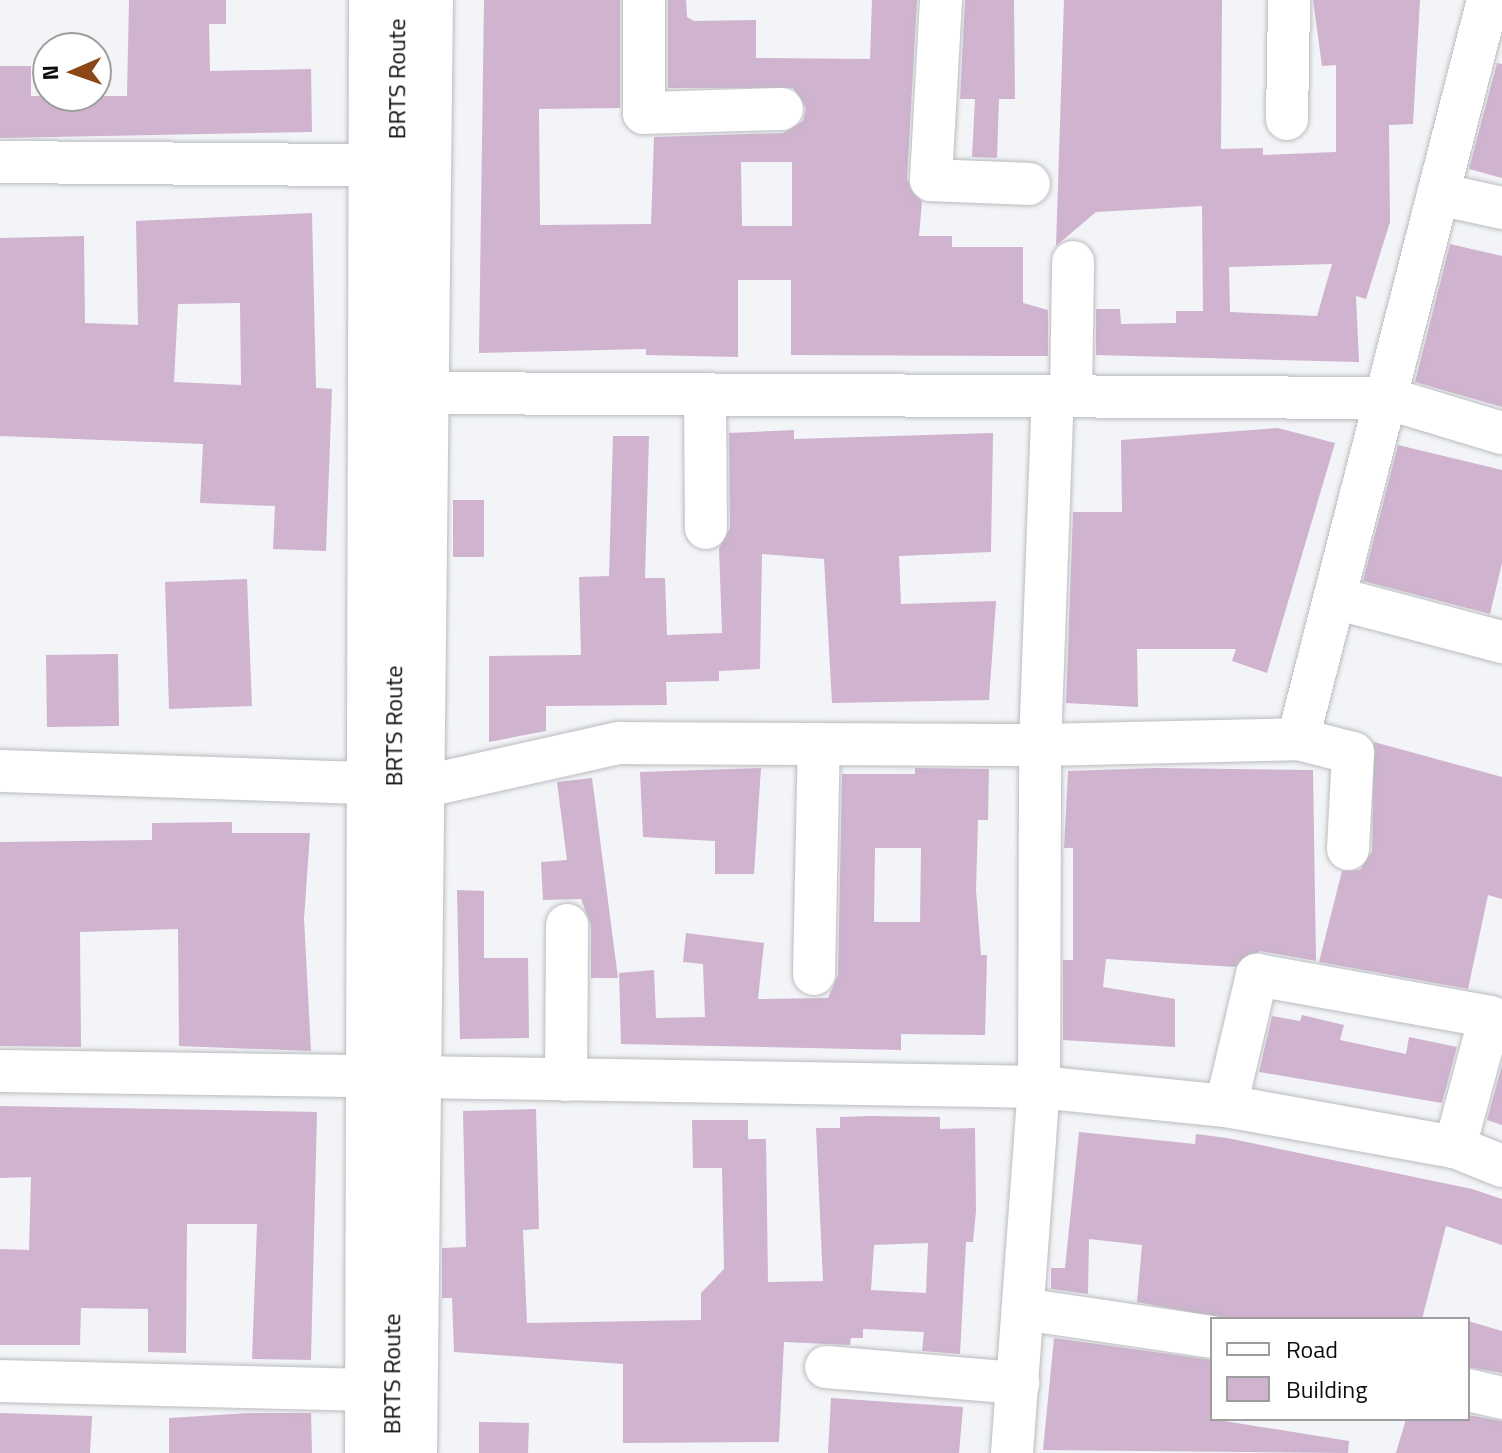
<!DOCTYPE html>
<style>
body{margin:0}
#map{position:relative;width:1502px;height:1453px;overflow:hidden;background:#f2f4f7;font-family:"Titillium Web",sans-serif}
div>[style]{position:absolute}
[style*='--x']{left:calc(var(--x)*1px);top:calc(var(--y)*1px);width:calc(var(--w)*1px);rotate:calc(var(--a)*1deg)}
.building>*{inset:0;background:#cfb3cf}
.roads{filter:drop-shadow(0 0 2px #babcbf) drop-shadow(0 0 2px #babcbf)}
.minor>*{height:42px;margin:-21px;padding:0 21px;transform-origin:21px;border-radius:21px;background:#fff}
.major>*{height:44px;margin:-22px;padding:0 22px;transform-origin:22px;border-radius:22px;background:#fff}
span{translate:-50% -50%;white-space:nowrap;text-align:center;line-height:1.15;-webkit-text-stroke:6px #fff;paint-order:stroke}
.street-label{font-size:24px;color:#0c0d0e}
.legend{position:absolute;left:1210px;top:1317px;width:260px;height:104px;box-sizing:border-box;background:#fff;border:2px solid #9e9e9f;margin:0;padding:10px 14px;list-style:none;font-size:24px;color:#0c0d0e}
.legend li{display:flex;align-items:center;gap:16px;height:40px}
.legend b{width:40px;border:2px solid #9e9e9f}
.north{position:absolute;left:32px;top:32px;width:80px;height:80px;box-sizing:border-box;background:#fff;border:2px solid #9e9e9f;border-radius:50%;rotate:268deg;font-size:22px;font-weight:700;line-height:32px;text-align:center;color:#0c0d0e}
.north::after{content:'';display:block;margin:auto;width:28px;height:36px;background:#8a4718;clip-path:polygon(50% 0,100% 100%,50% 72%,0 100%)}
</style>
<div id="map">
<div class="building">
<i style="clip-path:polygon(129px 0,226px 0,226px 24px,209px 24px,210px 71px,311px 69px,312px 132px,0 138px,0 66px,31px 66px,31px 96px,127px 96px)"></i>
<i style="clip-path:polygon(evenodd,484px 0,620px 0,620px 108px,539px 109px,540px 225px,651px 224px,654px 137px,783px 133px,803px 121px,806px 108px,793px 88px,668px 88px,668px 0,686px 0,687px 17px,694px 21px,756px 20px,756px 58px,870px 59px,872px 0,917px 0,907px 179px,922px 202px,919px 236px,952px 236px,952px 247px,1023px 247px,1023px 303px,1048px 310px,1048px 356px,791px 355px,791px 280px,738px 280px,738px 357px,646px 355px,646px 349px,479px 353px,484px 0,741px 162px,792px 162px,792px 226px,742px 226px,741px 162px)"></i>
<i style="clip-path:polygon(965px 0,1014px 0,1015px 99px,999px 99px,997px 158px,972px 157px,975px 99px,960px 99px)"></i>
<i style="clip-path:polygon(evenodd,1064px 0,1222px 0,1221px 149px,1263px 148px,1263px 155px,1336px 152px,1336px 65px,1322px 66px,1313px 0,1420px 0,1413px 124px,1389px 125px,1390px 222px,1366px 299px,1356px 296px,1359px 362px,1096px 355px,1096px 309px,1120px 309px,1121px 324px,1176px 323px,1176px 311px,1203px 311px,1202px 206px,1096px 212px,1056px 246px,1064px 0,1332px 264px,1317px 316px,1230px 312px,1229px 267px,1332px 264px)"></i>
<i style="clip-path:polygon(1497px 63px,1502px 64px,1502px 178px,1469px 169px)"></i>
<i style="clip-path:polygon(evenodd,312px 213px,316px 388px,332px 389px,326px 551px,273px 549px,275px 506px,200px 503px,203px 444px,0 436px,0 238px,84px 236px,85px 323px,138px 325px,136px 221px,312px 213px,240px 303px,241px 385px,174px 382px,178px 304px,240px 303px)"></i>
<i style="clip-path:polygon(1450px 244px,1502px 256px,1502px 407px,1415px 382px)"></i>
<i style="clip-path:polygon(1278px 428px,1335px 443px,1267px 673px,1232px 661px,1236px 649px,1137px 649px,1138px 707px,1066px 703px,1073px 512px,1122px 512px,1121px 440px)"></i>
<i style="clip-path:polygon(794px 430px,794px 439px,993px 433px,991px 552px,899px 556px,901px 604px,996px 601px,989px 700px,832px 703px,824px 559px,762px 554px,760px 669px,719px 671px,719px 681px,666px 682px,667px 705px,546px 706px,546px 731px,489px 742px,489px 656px,581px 655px,579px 577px,609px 576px,613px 436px,649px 436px,645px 578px,665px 578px,667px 635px,722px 633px,719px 548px,730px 528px,729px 433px)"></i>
<i style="clip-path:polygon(1398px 445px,1502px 470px,1502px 563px,1490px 614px,1363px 581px)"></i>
<i style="clip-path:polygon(453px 500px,484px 500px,484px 557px,453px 557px)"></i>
<i style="clip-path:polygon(247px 579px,252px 706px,169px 709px,165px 582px)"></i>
<i style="clip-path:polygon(118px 654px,119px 726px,47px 727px,46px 655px)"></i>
<i style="clip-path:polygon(1374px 742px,1502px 777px,1502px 899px,1488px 895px,1468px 989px,1319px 962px,1342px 871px,1360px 870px,1372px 851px)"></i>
<i style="clip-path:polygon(761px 768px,754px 874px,715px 874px,715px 841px,643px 837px,640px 772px)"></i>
<i style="clip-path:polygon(evenodd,915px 768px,989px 769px,988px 820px,978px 820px,976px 890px,981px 955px,987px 955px,985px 1035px,901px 1034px,901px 1050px,621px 1044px,619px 973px,654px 970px,656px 1018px,705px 1017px,703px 964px,683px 962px,686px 933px,764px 943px,758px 999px,828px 998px,838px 975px,842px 774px,915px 774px,915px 768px,875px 848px,921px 848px,920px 922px,874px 922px,875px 848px)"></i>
<i style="clip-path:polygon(1157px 768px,1313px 770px,1316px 961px,1260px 951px,1235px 967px,1106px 959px,1103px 987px,1175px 999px,1175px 1047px,1063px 1040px,1063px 960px,1073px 960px,1073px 848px,1064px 848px,1068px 771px)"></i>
<i style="clip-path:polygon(592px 778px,618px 978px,591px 978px,591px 925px,581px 899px,543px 900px,541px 862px,567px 860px,557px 782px)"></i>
<i style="clip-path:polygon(232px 822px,232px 833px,310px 833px,304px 919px,311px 1051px,179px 1046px,178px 929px,80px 932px,81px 1047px,0 1046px,0 842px,152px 840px,152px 823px)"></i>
<i style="clip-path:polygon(457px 890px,484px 891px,484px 958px,528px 958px,529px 1038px,460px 1039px)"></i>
<i style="clip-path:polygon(1302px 1015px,1344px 1025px,1340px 1040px,1406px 1054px,1409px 1037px,1457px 1047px,1442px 1103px,1259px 1072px,1272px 1016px,1300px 1021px)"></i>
<i style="clip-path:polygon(1502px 1065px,1502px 1125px,1487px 1120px)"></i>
<i style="clip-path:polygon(0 1106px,317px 1112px,311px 1360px,252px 1359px,257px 1224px,187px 1224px,186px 1353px,148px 1352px,148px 1309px,81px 1308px,80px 1345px,0 1345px,0 1249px,29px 1250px,31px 1177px,0 1178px)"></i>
<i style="clip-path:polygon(evenodd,536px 1109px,539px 1229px,523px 1230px,527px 1323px,701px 1320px,701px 1293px,724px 1269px,722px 1168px,693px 1168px,692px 1120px,748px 1120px,748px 1139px,766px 1139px,768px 1282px,823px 1281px,816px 1128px,840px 1128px,840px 1117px,870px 1116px,940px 1117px,940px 1129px,975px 1128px,976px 1211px,973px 1242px,966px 1242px,960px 1354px,922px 1351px,924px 1332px,863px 1329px,863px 1338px,851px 1338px,850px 1345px,784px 1342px,779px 1442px,623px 1443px,623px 1364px,454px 1352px,452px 1298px,442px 1298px,442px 1248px,466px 1247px,463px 1111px,536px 1109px,928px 1243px,926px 1293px,871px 1290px,874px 1245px,928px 1243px)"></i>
<i style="clip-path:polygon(1079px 1132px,1195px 1144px,1196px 1134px,1227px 1138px,1472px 1189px,1502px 1199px,1502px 1245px,1446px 1226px,1422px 1319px,1228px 1319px,1137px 1302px,1142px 1245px,1089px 1239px,1088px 1294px,1051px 1289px,1051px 1268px,1065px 1268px)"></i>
<i style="clip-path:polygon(1468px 1321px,1502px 1331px,1502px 1373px,1468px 1367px)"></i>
<i style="clip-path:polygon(1054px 1338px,1212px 1360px,1212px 1419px,1349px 1441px,1348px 1453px,1043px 1450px)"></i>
<i style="clip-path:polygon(831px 1398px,963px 1407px,959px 1453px,828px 1453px)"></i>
<i style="clip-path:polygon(0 1413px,92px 1416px,90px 1453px,0 1453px)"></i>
<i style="clip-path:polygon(250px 1413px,311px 1413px,312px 1453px,169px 1453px,169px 1418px)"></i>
<i style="clip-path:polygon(1468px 1415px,1502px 1421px,1502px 1453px,1396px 1453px,1406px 1419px)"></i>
<i style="clip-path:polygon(479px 1422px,529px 1423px,528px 1453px,479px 1453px)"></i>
</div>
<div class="roads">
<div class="minor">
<i style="--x:644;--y:0;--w:113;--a:90"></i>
<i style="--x:644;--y:113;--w:138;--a:-1.7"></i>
<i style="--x:941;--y:0;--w:180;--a:93.2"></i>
<i style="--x:931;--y:180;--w:98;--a:2.3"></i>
<i style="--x:1287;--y:119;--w:119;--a:-89"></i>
<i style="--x:0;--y:162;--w:371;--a:0.5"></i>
<i style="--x:1438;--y:194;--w:66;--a:12.3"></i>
<i style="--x:427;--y:393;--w:959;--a:0.3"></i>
<i style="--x:1386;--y:398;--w:121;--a:16.8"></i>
<i style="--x:705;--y:394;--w:134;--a:89.6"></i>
<i style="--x:1071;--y:396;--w:134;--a:-89.1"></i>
<i style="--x:1335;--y:598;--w:173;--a:14.8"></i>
<i style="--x:1298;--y:739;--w:57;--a:14.3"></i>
<i style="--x:1353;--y:753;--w:96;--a:93"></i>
<i style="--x:0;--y:771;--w:371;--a:1.9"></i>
<i style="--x:422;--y:787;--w:202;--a:-12.6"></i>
<i style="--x:619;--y:743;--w:421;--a:0.3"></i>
<i style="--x:1040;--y:745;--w:349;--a:-87.9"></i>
<i style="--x:814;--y:974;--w:230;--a:-88.8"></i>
<i style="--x:0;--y:1071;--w:369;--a:0.8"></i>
<i style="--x:419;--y:1077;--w:620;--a:0.92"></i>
<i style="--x:1039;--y:1087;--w:188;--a:5.8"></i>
<i style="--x:1226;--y:1106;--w:233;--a:10.2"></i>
<i style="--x:1455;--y:1147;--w:51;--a:22"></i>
<i style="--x:566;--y:1080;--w:155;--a:-89.6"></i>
<i style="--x:1226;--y:1106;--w:135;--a:-76.7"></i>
<i style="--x:1257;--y:975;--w:237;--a:10.2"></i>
<i style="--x:1490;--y:1017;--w:135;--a:105.1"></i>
<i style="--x:1023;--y:1309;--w:191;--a:8.4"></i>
<i style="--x:826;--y:1367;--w:193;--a:4.8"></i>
<i style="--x:0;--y:1381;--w:368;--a:1.4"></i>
<i style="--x:1468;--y:1390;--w:35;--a:13"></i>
<i style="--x:391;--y:1453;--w:1453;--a:-89.76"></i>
<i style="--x:1012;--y:1453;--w:367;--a:-85.8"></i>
<i style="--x:1039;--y:1087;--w:342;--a:-89.8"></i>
<i style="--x:1040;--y:745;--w:258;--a:-1.3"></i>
<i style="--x:1298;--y:739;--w:763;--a:-75.58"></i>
</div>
<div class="major">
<i style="--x:367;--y:1453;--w:1453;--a:-89.84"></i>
<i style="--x:415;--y:1453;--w:1453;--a:-89.37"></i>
</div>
</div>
<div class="street-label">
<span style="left:397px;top:79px;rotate:-90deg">BRTS Route</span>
<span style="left:394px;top:726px;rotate:-90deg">BRTS Route</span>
<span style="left:392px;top:1374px;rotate:-90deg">BRTS Route</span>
</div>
<ul class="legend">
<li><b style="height:10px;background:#fff"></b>Road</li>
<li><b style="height:22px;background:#cfb3cf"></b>Building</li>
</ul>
<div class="north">N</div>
</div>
